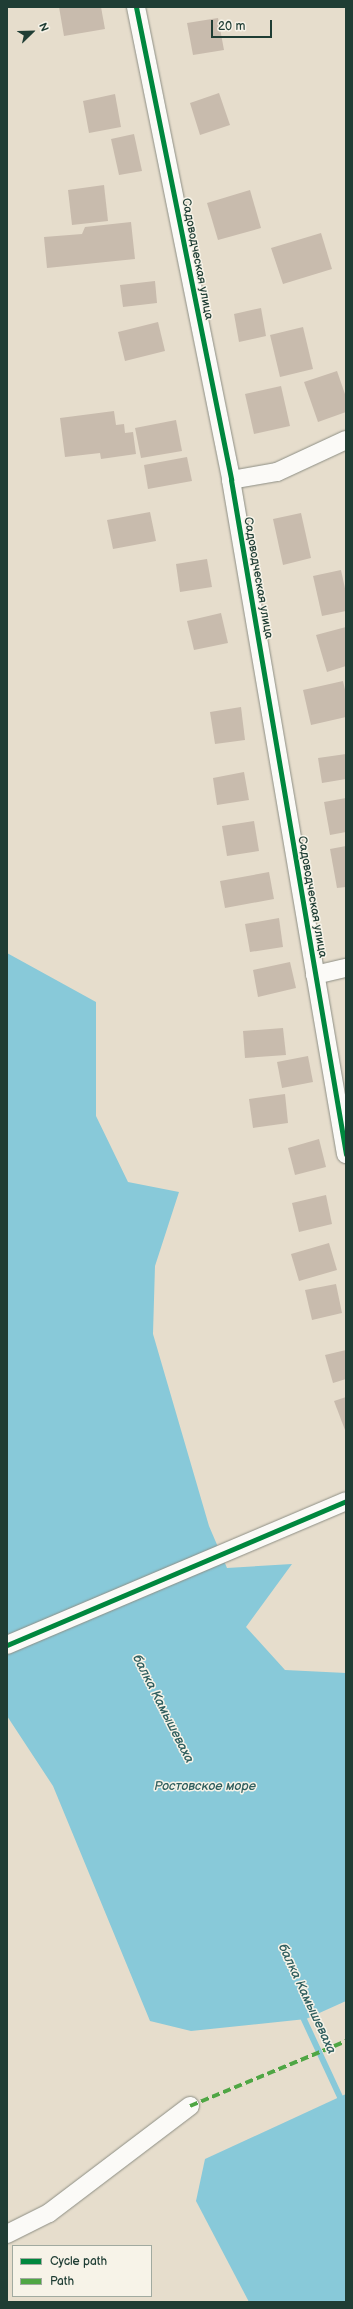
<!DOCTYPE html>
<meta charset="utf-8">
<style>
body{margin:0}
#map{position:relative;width:353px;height:2309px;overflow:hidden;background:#e6ddcc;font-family:"Balsamiq Sans",sans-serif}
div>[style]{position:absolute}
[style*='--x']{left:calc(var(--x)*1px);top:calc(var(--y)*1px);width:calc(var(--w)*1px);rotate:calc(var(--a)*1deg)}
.water>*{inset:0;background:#88c9d9}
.stream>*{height:6px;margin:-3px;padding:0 3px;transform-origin:3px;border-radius:3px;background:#88c9d9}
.building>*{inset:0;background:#c8bbad}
.roads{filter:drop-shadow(0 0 1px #8d8e84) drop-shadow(0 0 1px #8d8e84)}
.street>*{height:18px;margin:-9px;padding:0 9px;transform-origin:9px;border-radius:9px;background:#fbfaf7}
.quiet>*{height:4px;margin-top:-2px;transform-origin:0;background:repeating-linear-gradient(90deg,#4fa644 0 8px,transparent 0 12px)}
.cycleway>*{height:5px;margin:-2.5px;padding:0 2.5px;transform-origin:2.5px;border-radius:2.5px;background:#00873e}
span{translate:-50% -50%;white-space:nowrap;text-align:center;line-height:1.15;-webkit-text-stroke:3px #f7f3e8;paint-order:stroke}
.street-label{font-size:12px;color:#1f3d34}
.water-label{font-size:13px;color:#2f5e5e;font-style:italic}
.frame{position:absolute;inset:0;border:8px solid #1f3d34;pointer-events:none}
.legend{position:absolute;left:12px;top:2245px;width:140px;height:52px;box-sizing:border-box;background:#f7f3e8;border:1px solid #a1aaa0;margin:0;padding:5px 7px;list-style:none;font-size:12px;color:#1f3d34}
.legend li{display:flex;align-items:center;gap:8px;height:20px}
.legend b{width:20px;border:1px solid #a1aaa0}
.north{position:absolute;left:12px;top:12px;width:40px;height:40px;-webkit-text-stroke:3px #f7f3e8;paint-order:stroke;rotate:67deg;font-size:11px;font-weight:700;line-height:16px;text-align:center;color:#1f3d34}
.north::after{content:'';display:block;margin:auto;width:14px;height:18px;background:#1f3d34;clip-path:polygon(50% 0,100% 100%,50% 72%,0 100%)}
.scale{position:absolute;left:211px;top:20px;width:61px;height:18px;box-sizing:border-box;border:2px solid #1f3d34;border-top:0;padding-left:5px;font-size:12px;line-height:14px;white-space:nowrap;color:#1f3d34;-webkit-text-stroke:3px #f7f3e8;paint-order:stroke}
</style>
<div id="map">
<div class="water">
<i style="clip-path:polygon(7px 953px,96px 1002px,96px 1116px,128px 1182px,179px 1192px,155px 1266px,153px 1334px,209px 1526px,227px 1568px,292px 1564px,246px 1627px,285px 1670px,346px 1673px,346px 2001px,306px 2019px,191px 2031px,150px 2021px,53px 1786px,7px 1716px)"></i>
<i style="clip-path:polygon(346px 2094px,346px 2302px,249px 2302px,196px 2201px,205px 2159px)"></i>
</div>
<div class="stream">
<i style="--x:301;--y:2013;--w:107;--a:65.1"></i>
</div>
<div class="building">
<i style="clip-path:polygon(59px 7px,101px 7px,105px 29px,64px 36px)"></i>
<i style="clip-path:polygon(218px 18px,224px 50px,193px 55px,187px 23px)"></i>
<i style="clip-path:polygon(219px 93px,230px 125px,200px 135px,190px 103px)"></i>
<i style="clip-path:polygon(115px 94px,121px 127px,89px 133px,83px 101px)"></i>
<i style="clip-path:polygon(134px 134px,142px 171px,119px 175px,111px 139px)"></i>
<i style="clip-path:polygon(104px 185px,108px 221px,72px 225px,68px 190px)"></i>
<i style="clip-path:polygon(250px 190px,261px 228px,218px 240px,207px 203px)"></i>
<i style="clip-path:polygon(131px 222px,135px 259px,47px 268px,44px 237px,82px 234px,85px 227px)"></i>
<i style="clip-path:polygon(321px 233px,332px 269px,283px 284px,271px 248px)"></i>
<i style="clip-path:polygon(155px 281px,157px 303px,123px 307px,120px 285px)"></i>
<i style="clip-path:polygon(261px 308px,266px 336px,239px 342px,234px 314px)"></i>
<i style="clip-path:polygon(158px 322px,165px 351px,125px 361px,118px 332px)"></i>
<i style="clip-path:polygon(303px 327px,313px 369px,280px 377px,270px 335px)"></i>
<i style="clip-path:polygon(337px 371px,346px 397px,346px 412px,318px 422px,304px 382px)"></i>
<i style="clip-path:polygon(281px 386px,290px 426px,254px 434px,245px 394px)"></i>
<i style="clip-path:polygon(114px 411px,116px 425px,124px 424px,125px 433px,133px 432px,136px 454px,101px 459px,100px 453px,65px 457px,60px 418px)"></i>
<i style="clip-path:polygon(176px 420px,182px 451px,141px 458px,135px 428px)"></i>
<i style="clip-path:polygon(187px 457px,192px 481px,148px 489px,144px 465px)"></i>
<i style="clip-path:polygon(150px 512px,156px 541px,113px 549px,107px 520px)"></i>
<i style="clip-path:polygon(301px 513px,311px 558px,283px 565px,273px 519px)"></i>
<i style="clip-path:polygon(207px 559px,212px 587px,180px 592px,176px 564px)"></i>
<i style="clip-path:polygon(341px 570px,346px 593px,346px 611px,322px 616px,313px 576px)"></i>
<i style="clip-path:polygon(221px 613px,228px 643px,194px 650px,187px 621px)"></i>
<i style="clip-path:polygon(346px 627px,346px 666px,327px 672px,316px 635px)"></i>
<i style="clip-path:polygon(343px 681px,346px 694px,346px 717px,311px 725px,303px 690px)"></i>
<i style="clip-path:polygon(241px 707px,245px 740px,215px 744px,210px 712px)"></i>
<i style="clip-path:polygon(346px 754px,346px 779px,322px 783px,318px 758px)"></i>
<i style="clip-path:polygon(244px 772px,249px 800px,217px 805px,213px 778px)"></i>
<i style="clip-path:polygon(346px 798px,346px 832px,330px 835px,324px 802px)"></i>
<i style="clip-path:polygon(254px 821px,259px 851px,227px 856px,222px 826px)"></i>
<i style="clip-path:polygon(346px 846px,346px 887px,337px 888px,330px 849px)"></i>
<i style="clip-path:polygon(269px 872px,274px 899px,225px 908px,220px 881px)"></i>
<i style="clip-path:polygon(279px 918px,283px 947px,250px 952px,245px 924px)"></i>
<i style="clip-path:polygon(290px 962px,296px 988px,258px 997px,253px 970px)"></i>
<i style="clip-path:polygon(283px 1028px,286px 1055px,245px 1058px,243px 1031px)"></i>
<i style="clip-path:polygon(308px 1056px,313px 1082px,282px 1088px,277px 1062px)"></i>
<i style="clip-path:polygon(285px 1094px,288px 1123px,253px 1128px,249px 1099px)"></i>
<i style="clip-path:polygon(319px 1139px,326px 1167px,295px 1175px,288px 1148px)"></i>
<i style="clip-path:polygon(326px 1195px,332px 1224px,299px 1232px,292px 1203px)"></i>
<i style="clip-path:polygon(329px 1243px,337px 1270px,299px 1281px,291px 1254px)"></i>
<i style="clip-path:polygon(336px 1284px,342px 1313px,312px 1320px,305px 1290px)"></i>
<i style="clip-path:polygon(346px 1350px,346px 1379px,333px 1383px,325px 1355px)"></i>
<i style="clip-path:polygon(346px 1397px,346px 1429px,345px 1430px,334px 1401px)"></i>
</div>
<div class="roads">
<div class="street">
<i style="--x:136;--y:7;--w:482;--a:78.6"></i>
<i style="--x:231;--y:480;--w:684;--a:80.32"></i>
<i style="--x:231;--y:480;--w:47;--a:-9.9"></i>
<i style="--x:277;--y:472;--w:76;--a:-24.9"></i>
<i style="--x:315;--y:975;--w:32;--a:-13"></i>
<i style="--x:7;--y:1645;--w:368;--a:-23"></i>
<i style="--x:7;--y:2234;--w:47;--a:-26.6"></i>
<i style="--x:49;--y:2213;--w:177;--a:-37.2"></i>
</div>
</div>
<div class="quiet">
<i style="--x:190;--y:2106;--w:169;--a:-22.6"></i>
</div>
<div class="cycleway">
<i style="--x:136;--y:7;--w:482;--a:78.6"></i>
<i style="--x:231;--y:480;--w:684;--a:80.32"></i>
<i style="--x:7;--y:1645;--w:368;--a:-23"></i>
</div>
<div class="street-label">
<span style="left:197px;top:259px;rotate:79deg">Садоводческая улица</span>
<span style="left:258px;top:578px;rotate:80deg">Садоводческая улица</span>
<span style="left:312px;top:897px;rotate:80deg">Садоводческая улица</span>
</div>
<div class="water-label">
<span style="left:163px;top:1709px;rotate:63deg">балка Камышеваха</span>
<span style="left:205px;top:1786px">Ростовское море</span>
<span style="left:307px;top:1999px;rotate:65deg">балка Камышеваха</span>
</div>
<div class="frame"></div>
<ul class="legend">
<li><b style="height:5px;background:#00873e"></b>Cycle path</li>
<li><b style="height:5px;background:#4fa644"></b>Path</li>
</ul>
<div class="north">N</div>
<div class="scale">20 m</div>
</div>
